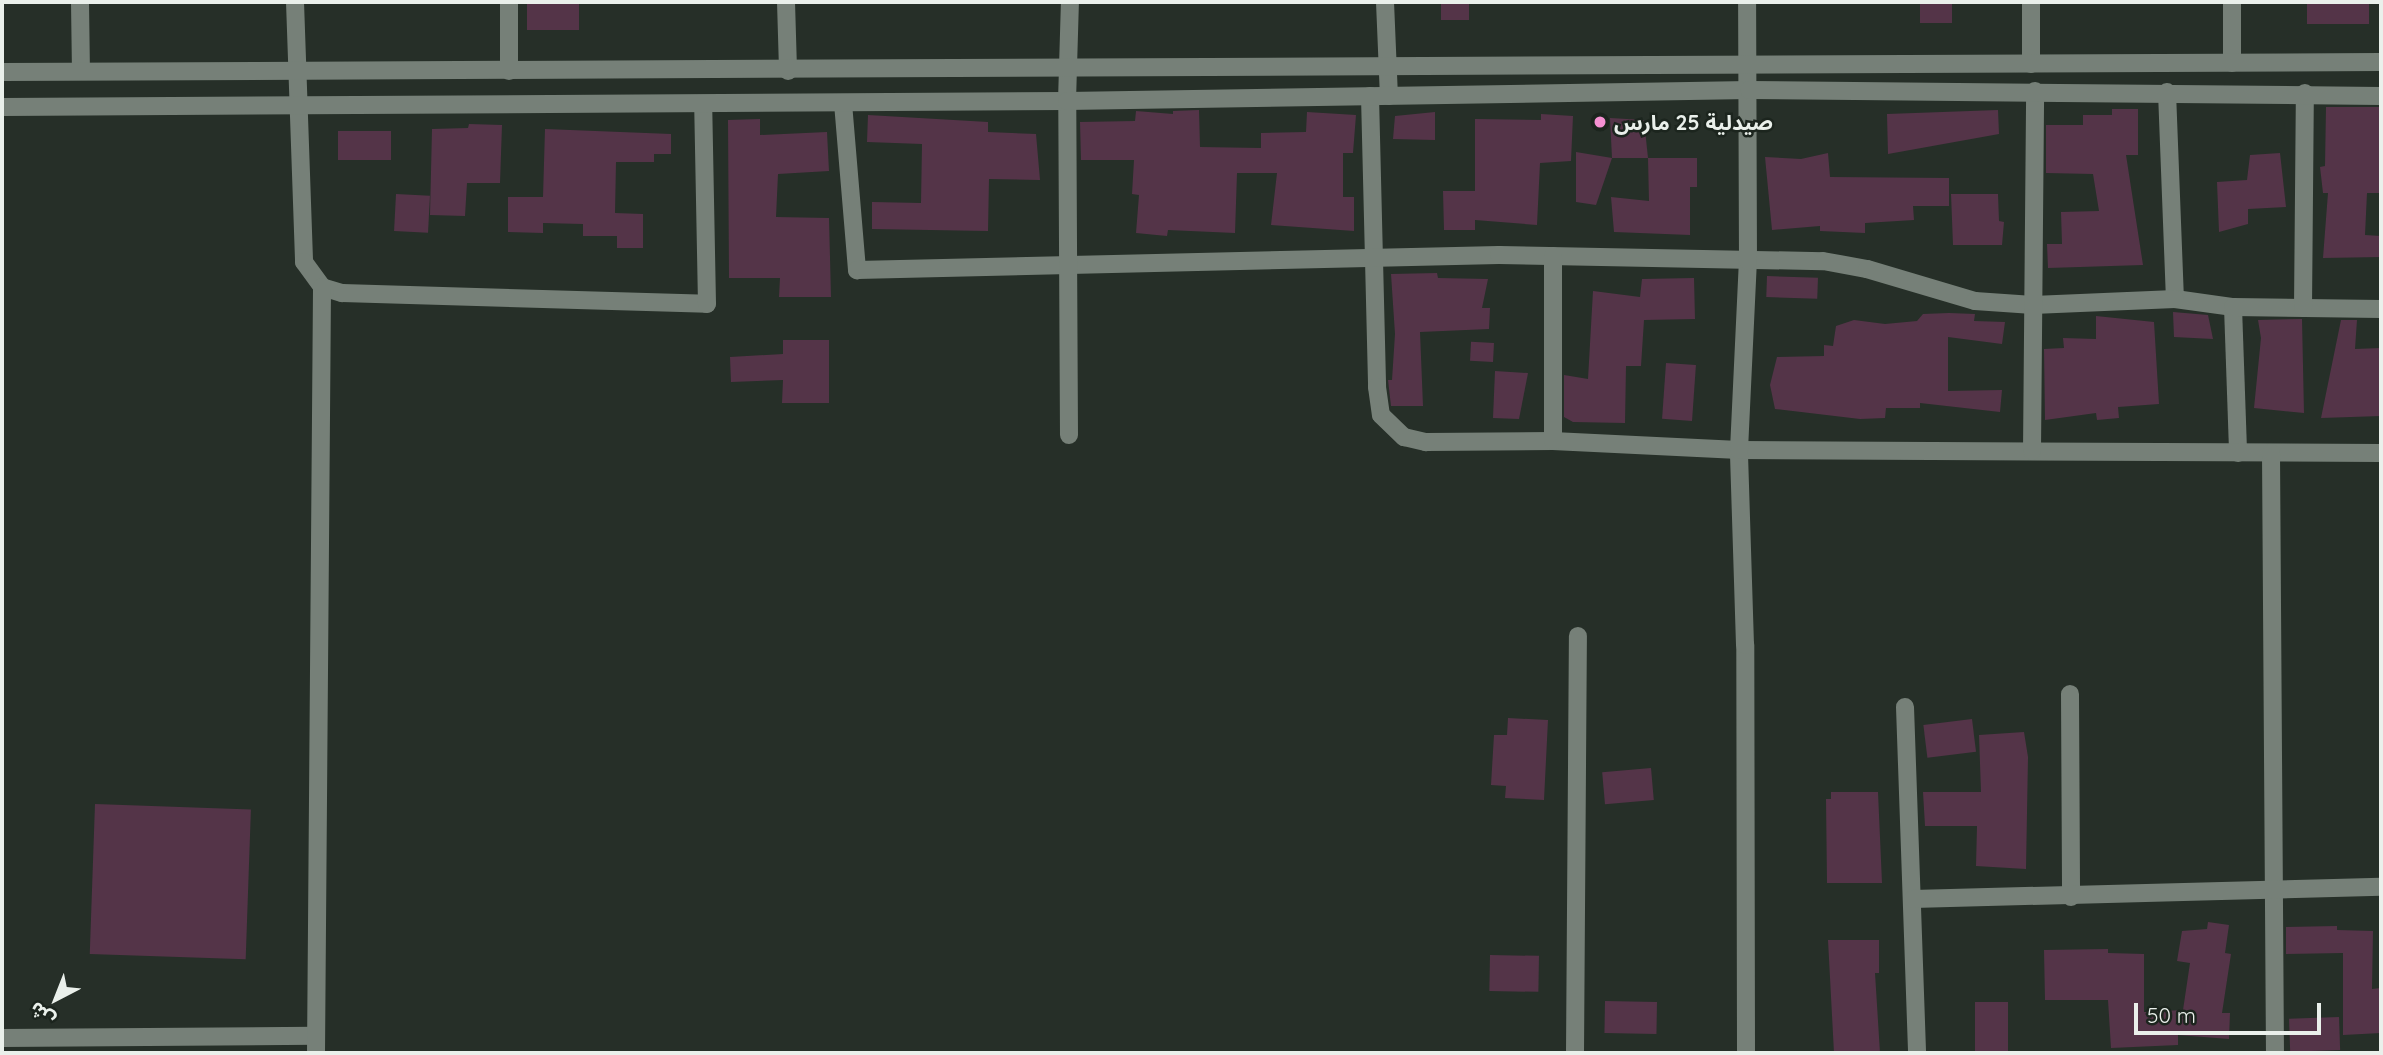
<!DOCTYPE html>
<html>
<head>
<meta charset="utf-8">
<style>
  body { margin:0 }
  #map { position:relative; width:2383px; height:1055px; overflow:hidden; background:#262f28; font-family:Quicksand,"Noto Sans Arabic",sans-serif }
  div>[style] { position:absolute }
  .building>* { inset:0; background:#543448; transform-origin:0 0 }
  .minor>* { height:18px; margin:-9px; padding:0 9px; transform-origin:9px; border-radius:9px; background:#768078 }
  .secondary>* { height:18px; margin:-9px; padding:0 9px; transform-origin:9px; border-radius:9px; background:#768078 }
  .dots>* { width:19px; height:19px; translate:-50% -50%; box-sizing:border-box; border:4px solid #1c251e; border-radius:50% }
  span { translate:-50% -50%; white-space:nowrap; text-align:center; line-height:1.15; -webkit-text-stroke:5px #1c251e; paint-order:stroke }
  .poi-label { font-size:21px; color:#eaf0eb; font-weight:700 }
  .left { translate:0 -50%; text-align:left }
  .frame { position:absolute; inset:0; border:4px solid #eaf0eb; pointer-events:none }
  .north { position:absolute; left:21px; top:964px; width:70px; height:70px; -webkit-text-stroke:5px #1c251e; paint-order:stroke; rotate:222deg; font-size:19px; font-weight:700; line-height:28px; text-align:center; color:#eaf0eb }
  .north::after { content:''; display:block; margin:auto; width:24px; height:32px; background:#eaf0eb; clip-path:polygon(50% 0,100% 100%,50% 72%,0 100%) }
  .scale { position:absolute; left:2134px; top:1003px; width:187px; height:32px; box-sizing:border-box; border:4px solid #eaf0eb; border-top:0; padding-left:9px; font-size:21px; line-height:24px; white-space:nowrap; color:#eaf0eb; -webkit-text-stroke:5px #1c251e; paint-order:stroke }
</style>
</head>
<body>
<div id="map">
  <div class="building">
    <div style="left:527px;top:2px;width:52px;height:28px"></div>
    <div style="left:1441px;top:2px;width:28px;height:18px"></div>
    <div style="left:1920px;top:2px;width:32px;height:21px"></div>
    <div style="left:2307px;top:2px;width:62px;height:22px"></div>
    <div style="clip-path:polygon(2326px 107px,2381px 107px,2381px 193px,2367px 193px,2365px 235px,2381px 236px,2381px 257px,2323px 258px,2328px 193px,2323px 193px,2320px 167px,2325px 166px)"></div>
    <div style="clip-path:polygon(2112px 109px,2138px 109px,2138px 155px,2126px 155px,2143px 265px,2048px 268px,2047px 244px,2062px 244px,2061px 212px,2099px 211px,2093px 174px,2046px 173px,2046px 125px,2083px 125px,2083px 115px,2112px 115px)"></div>
    <div style="clip-path:polygon(1199px 110px,1200px 147px,1261px 148px,1261px 133px,1306px 132px,1307px 112px,1356px 115px,1353px 153px,1343px 153px,1343px 197px,1354px 197px,1354px 231px,1271px 225px,1277px 173px,1237px 173px,1235px 233px,1168px 230px,1167px 236px,1136px 233px,1139px 195px,1132px 194px,1134px 160px,1081px 160px,1080px 122px,1135px 121px,1136px 111px,1173px 114px,1173px 111px)"></div>
    <div style="clip-path:polygon(1998px 110px,1999px 134px,1888px 154px,1887px 114px)"></div>
    <div style="clip-path:polygon(1435px 112px,1435px 140px,1393px 139px,1395px 116px)"></div>
    <div style="clip-path:polygon(1541px 114px,1573px 116px,1571px 161px,1540px 163px,1537px 225px,1475px 220px,1475px 230px,1444px 230px,1443px 191px,1475px 191px,1475px 119px,1541px 120px)"></div>
    <div style="clip-path:polygon(868px 115px,988px 122px,988px 132px,1036px 134px,1040px 180px,989px 179px,988px 231px,872px 229px,872px 202px,921px 203px,922px 144px,867px 142px)"></div>
    <div style="clip-path:polygon(1610px 118px,1644px 120px,1648px 158px,1612px 158px)"></div>
    <div style="clip-path:polygon(760px 119px,760px 135px,827px 132px,829px 171px,778px 174px,776px 217px,829px 218px,831px 297px,779px 297px,780px 278px,729px 278px,728px 120px)"></div>
    <div style="clip-path:polygon(469px 124px,502px 125px,500px 183px,467px 183px,465px 216px,430px 215px,432px 129px,468px 128px)"></div>
    <div style="clip-path:polygon(545px 129px,671px 134px,671px 154px,654px 154px,654px 162px,616px 162px,615px 213px,643px 214px,643px 248px,617px 248px,617px 236px,583px 236px,583px 224px,543px 223px,543px 233px,508px 232px,508px 197px,543px 197px)"></div>
    <div style="left:338px;top:131px;width:53px;height:29px"></div>
    <div style="clip-path:polygon(1576px 152px,1612px 158px,1596px 205px,1576px 202px)"></div>
    <div style="clip-path:polygon(1828px 153px,1830px 177px,1949px 178px,1949px 206px,1913px 206px,1914px 220px,1865px 223px,1865px 233px,1820px 231px,1820px 226px,1772px 230px,1765px 157px,1801px 159px)"></div>
    <div style="clip-path:polygon(2280px 153px,2286px 207px,2248px 209px,2248px 224px,2219px 232px,2217px 182px,2247px 180px,2250px 155px)"></div>
    <div style="clip-path:polygon(1648px 158px,1697px 158px,1697px 187px,1690px 187px,1690px 235px,1614px 232px,1611px 197px,1649px 201px)"></div>
    <div style="left:396px;top:194px;width:34px;height:37px;rotate:3deg"></div>
    <div style="clip-path:polygon(1951px 194px,1998px 194px,1999px 221px,2004px 222px,2002px 245px,1953px 245px)"></div>
    <div style="clip-path:polygon(1437px 273px,1438px 278px,1488px 279px,1482px 308px,1490px 308px,1489px 329px,1420px 332px,1423px 406px,1391px 406px,1388px 380px,1392px 380px,1395px 334px,1391px 274px)"></div>
    <div style="left:1767px;top:276px;width:51px;height:21px;rotate:2deg"></div>
    <div style="clip-path:polygon(1694px 278px,1695px 319px,1644px 320px,1641px 366px,1626px 366px,1625px 423px,1573px 422px,1564px 417px,1564px 375px,1588px 379px,1593px 291px,1640px 297px,1642px 279px)"></div>
    <div style="clip-path:polygon(2173px 312px,2208px 315px,2213px 339px,2174px 337px)"></div>
    <div style="clip-path:polygon(1949px 313px,1975px 314px,1974px 321px,2005px 322px,2002px 344px,1948px 337px,1948px 391px,2002px 390px,2000px 412px,1920px 403px,1920px 408px,1886px 408px,1885px 418px,1860px 419px,1775px 409px,1770px 385px,1777px 357px,1824px 356px,1824px 345px,1833px 346px,1836px 326px,1854px 320px,1885px 324px,1917px 321px,1923px 314px)"></div>
    <div style="clip-path:polygon(2096px 316px,2154px 322px,2159px 404px,2118px 407px,2119px 418px,2097px 420px,2096px 413px,2045px 420px,2044px 349px,2064px 348px,2063px 338px,2096px 339px)"></div>
    <div style="clip-path:polygon(2302px 319px,2304px 413px,2254px 408px,2261px 338px,2258px 320px)"></div>
    <div style="clip-path:polygon(2341px 320px,2357px 320px,2355px 349px,2381px 348px,2381px 416px,2321px 418px)"></div>
    <div style="clip-path:polygon(783px 340px,829px 340px,829px 403px,782px 403px,783px 380px,731px 382px,730px 357px,783px 354px)"></div>
    <div style="left:1494px;top:343px;width:19px;height:23px;rotate:93deg"></div>
    <div style="left:1666px;top:363px;width:30px;height:56px;rotate:4deg"></div>
    <div style="clip-path:polygon(1495px 371px,1528px 373px,1519px 419px,1493px 418px)"></div>
    <div style="clip-path:polygon(1508px 718px,1548px 720px,1544px 800px,1505px 798px,1506px 786px,1491px 785px,1494px 735px,1507px 735px)"></div>
    <div style="left:1972px;top:719px;width:33px;height:49px;rotate:83deg"></div>
    <div style="clip-path:polygon(2024px 732px,2028px 757px,2026px 869px,1976px 866px,1977px 826px,1925px 826px,1923px 792px,1981px 792px,1979px 735px)"></div>
    <div style="left:1651px;top:768px;width:32px;height:49px;rotate:85deg"></div>
    <div style="clip-path:polygon(1831px 792px,1878px 792px,1882px 883px,1827px 883px,1826px 799px,1831px 799px)"></div>
    <div style="left:95px;top:804px;width:156px;height:150px;rotate:2deg"></div>
    <div style="clip-path:polygon(2208px 922px,2229px 925px,2225px 953px,2231px 954px,2222px 1013px,2230px 1013px,2229px 1039px,2178px 1035px,2178px 1045px,2111px 1048px,2108px 1000px,2045px 1000px,2044px 950px,2108px 949px,2108px 953px,2144px 954px,2144px 1012px,2183px 1010px,2190px 963px,2177px 961px,2182px 931px,2207px 929px)"></div>
    <div style="clip-path:polygon(2337px 926px,2337px 930px,2373px 931px,2372px 989px,2381px 988px,2381px 1033px,2343px 1035px,2343px 953px,2286px 954px,2286px 927px)"></div>
    <div style="clip-path:polygon(1828px 940px,1879px 940px,1879px 973px,1875px 973px,1880px 1053px,1834px 1053px)"></div>
    <div style="left:1490px;top:955px;width:49px;height:36px;rotate:1deg"></div>
    <div style="left:1605px;top:1001px;width:52px;height:32px;rotate:1deg"></div>
    <div style="left:1975px;top:1002px;width:33px;height:51px"></div>
    <div style="left:2339px;top:1017px;width:33px;height:50px;rotate:88deg"></div>
  </div>
  <div class="minor">
    <div style="left:80px;top:2px;width:69px;rotate:89.2deg"></div>
    <div style="left:295px;top:2px;width:260px;rotate:88deg"></div>
    <div style="left:304px;top:262px;width:31px;rotate:54deg"></div>
    <div style="left:322px;top:287px;width:21px;rotate:17deg"></div>
    <div style="left:342px;top:293px;width:365px;rotate:1.7deg"></div>
    <div style="left:707px;top:304px;width:200px;rotate:-91.1deg"></div>
    <div style="left:509px;top:2px;width:69px;rotate:90deg"></div>
    <div style="left:786px;top:2px;width:69px;rotate:88.3deg"></div>
    <div style="left:1385px;top:2px;width:94px;rotate:87.6deg"></div>
    <div style="left:2031px;top:2px;width:62px;rotate:90deg"></div>
    <div style="left:2232px;top:2px;width:61px;rotate:90deg"></div>
    <div style="left:2167px;top:92px;width:207px;rotate:87.8deg"></div>
    <div style="left:2175px;top:299px;width:59px;rotate:7.9deg"></div>
    <div style="left:2233px;top:307px;width:146px;rotate:88deg"></div>
    <div style="left:1370px;top:96px;width:291px;rotate:88.6deg"></div>
    <div style="left:1377px;top:387px;width:28px;rotate:82deg"></div>
    <div style="left:1381px;top:415px;width:32px;rotate:44deg"></div>
    <div style="left:1404px;top:437px;width:23px;rotate:13deg"></div>
    <div style="left:1426px;top:442px;width:127px;rotate:-0.5deg"></div>
    <div style="left:1553px;top:441px;width:186px;rotate:2.8deg"></div>
    <div style="left:1739px;top:450px;width:642px;rotate:0.27deg"></div>
    <div style="left:843px;top:103px;width:168px;rotate:85.2deg"></div>
    <div style="left:857px;top:270px;width:642px;rotate:-1.34deg"></div>
    <div style="left:1499px;top:255px;width:324px;rotate:1.1deg"></div>
    <div style="left:1823px;top:261px;width:45px;rotate:10.3deg"></div>
    <div style="left:1867px;top:269px;width:113px;rotate:16.5deg"></div>
    <div style="left:1975px;top:301px;width:58px;rotate:3.9deg"></div>
    <div style="left:2033px;top:305px;width:142px;rotate:-2.4deg"></div>
    <div style="left:1553px;top:256px;width:185px;rotate:90deg"></div>
    <div style="left:2233px;top:307px;width:148px;rotate:0.8deg"></div>
    <div style="left:2303px;top:308px;width:215px;rotate:-89.5deg"></div>
    <div style="left:1069px;top:435px;width:334px;rotate:-90.3deg"></div>
    <div style="left:1067px;top:101px;width:99px;rotate:-88.3deg"></div>
    <div style="left:2032px;top:451px;width:360px;rotate:-89.5deg"></div>
    <div style="left:2271px;top:453px;width:600px;rotate:89.62deg"></div>
    <div style="left:2070px;top:694px;width:203px;rotate:89.7deg"></div>
    <div style="left:1905px;top:707px;width:346px;rotate:88deg"></div>
    <div style="left:1913px;top:899px;width:468px;rotate:-1.5deg"></div>
    <div style="left:2px;top:1038px;width:314px;rotate:-0.4deg"></div>
    <div style="left:316px;top:1053px;width:766px;rotate:-89.55deg"></div>
    <div style="left:1575px;top:1053px;width:417px;rotate:-89.6deg"></div>
    <div style="left:1746px;top:1053px;width:408px;rotate:-90.1deg"></div>
    <div style="left:1745px;top:645px;width:195px;rotate:-91.8deg"></div>
    <div style="left:1739px;top:450px;width:189px;rotate:-87.3deg"></div>
    <div style="left:1748px;top:261px;width:259px;rotate:-90.2deg"></div>
  </div>
  <div class="secondary">
    <div style="left:2px;top:72px;width:2379px;rotate:-0.24deg"></div>
    <div style="left:2px;top:107px;width:1065px;rotate:-0.32deg"></div>
    <div style="left:1067px;top:101px;width:682px;rotate:-0.92deg"></div>
    <div style="left:1749px;top:90px;width:632px;rotate:0.54deg"></div>
  </div>
  <div class="dots">
    <div style="left:1600px;top:122px;background:#f591d2"></div>
  </div>
  <div class="poi-label">
    <span class="left" style="left:1614px;top:122px">صيدلية 25 مارس</span>
  </div>
  <div class="frame"></div>
  <div class="north">ش</div>
  <div class="scale">50 m</div>
</div>
</body>
</html>
